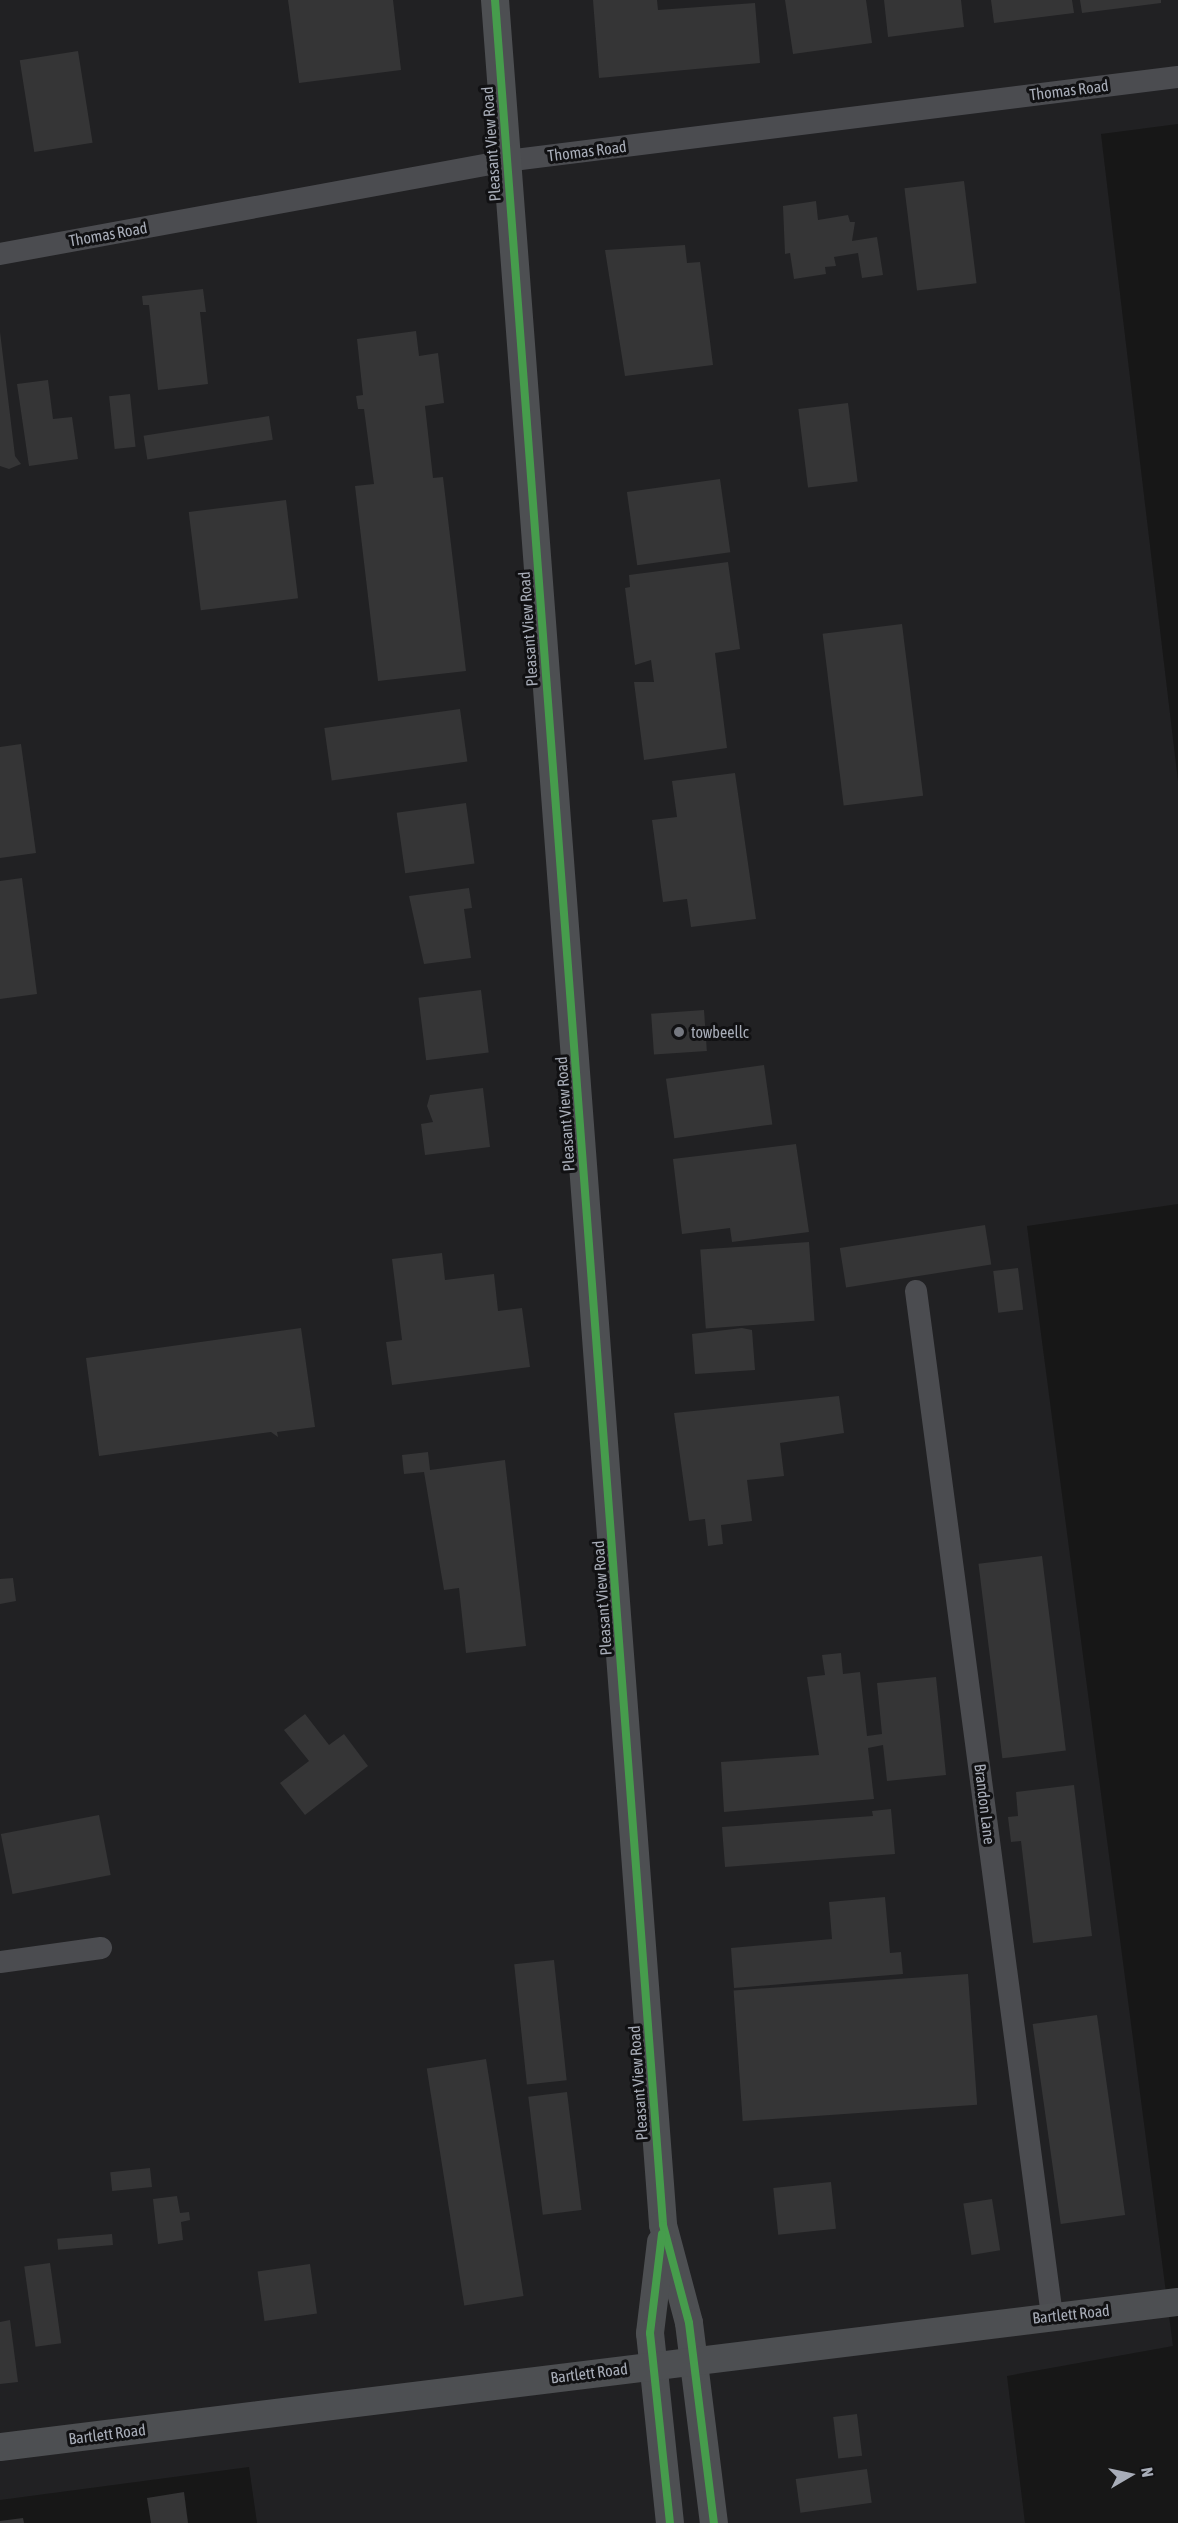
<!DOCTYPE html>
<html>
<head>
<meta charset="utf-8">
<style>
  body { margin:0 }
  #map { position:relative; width:1178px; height:2523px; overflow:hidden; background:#171717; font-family:"Asap Condensed",sans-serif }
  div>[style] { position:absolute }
  .built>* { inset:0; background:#212123 }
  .building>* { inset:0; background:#353536; transform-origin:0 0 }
  .minor>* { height:22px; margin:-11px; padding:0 11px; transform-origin:11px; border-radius:11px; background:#4b4c50 }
  .major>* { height:28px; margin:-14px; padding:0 14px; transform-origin:14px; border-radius:14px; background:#4d4f52 }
  .cycleway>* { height:8px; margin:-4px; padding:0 4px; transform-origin:4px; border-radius:4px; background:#469c4c }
  .dots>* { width:16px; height:16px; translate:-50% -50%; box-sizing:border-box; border:3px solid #111113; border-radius:50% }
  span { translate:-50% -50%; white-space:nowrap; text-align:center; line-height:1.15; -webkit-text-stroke:6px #111113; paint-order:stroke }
  .street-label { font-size:16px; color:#a8adb8 }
  .poi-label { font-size:16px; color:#a8adb8 }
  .left { translate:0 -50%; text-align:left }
  .north { position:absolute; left:1100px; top:2445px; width:60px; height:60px; -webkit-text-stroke:4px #111113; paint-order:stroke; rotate:81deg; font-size:16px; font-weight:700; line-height:24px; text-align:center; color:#a8adb8 }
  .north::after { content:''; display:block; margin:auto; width:21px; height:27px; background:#a8adb8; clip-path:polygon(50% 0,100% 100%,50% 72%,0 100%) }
</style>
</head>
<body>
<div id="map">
  <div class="built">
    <div style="clip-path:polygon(0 0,1178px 0,1178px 124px,1101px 134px,1178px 781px,1178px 1204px,1027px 1226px,1173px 2346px,1007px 2376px,1025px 2523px,257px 2523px,249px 2467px,0 2500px)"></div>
  </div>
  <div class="building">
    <div style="clip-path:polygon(288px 0,393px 0,401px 70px,299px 83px)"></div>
    <div style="clip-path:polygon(593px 0,657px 0,658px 10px,755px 3px,760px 63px,599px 78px)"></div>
    <div style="clip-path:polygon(785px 0,866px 0,872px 43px,793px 54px)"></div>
    <div style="clip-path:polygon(884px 0,961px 0,964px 27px,888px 37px)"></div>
    <div style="clip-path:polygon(991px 0,1072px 0,1074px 13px,994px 23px)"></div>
    <div style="clip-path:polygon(1080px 0,1161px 0,1161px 3px,1082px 13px)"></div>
    <div style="left:78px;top:51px;width:93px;height:59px;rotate:81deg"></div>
    <div style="left:964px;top:181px;width:103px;height:60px;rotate:83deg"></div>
    <div style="clip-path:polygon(816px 201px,818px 220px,848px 215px,850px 222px,855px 222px,852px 241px,877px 237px,883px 275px,862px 278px,858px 253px,834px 257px,836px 266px,825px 267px,826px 274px,794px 279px,790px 253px,785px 254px,783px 206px)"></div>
    <div style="clip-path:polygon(685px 245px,687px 263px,700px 262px,713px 365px,625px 376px,605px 250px)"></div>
    <div style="clip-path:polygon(203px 289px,206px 312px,200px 312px,208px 384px,158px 390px,149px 305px,143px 305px,142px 296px)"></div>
    <div style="clip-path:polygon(416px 331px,419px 356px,438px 353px,444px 403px,425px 406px,433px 478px,443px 477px,466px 671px,378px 681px,355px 486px,374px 484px,364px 409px,358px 409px,356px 396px,363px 395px,357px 339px)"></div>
    <div style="clip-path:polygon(0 332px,15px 456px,21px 464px,9px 469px,0 466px)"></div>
    <div style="clip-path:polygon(48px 380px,53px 419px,72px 417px,78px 459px,29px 466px,17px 384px)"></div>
    <div style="left:130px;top:394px;width:53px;height:21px;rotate:84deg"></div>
    <div style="left:848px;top:403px;width:79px;height:50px;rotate:83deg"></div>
    <div style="left:269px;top:416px;width:24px;height:127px;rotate:81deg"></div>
    <div style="left:720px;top:479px;width:74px;height:94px;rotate:82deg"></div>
    <div style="left:286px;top:500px;width:99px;height:98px;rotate:83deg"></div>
    <div style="clip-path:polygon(728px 562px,740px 649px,715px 653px,727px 748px,644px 760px,634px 682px,654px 682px,651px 660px,635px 665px,625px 588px,630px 587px,629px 575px)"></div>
    <div style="left:902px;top:624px;width:173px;height:80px;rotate:83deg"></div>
    <div style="left:460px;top:709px;width:53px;height:137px;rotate:82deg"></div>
    <div style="clip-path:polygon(21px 744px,36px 853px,0 858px,0 747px)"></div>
    <div style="clip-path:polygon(735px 773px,756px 919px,691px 927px,687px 899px,663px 902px,652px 820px,677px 817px,672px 781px)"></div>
    <div style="left:466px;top:803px;width:61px;height:70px;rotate:82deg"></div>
    <div style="clip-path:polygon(22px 878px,37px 994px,0 999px,0 881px)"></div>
    <div style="clip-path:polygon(469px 888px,472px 908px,464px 909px,471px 958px,424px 964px,409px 896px)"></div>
    <div style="left:481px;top:990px;width:63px;height:63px;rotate:83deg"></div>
    <div style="left:704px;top:1010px;width:41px;height:53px;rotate:86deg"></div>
    <div style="left:764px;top:1065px;width:60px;height:99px;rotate:82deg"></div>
    <div style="clip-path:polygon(483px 1088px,490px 1147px,425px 1155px,421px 1124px,433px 1122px,427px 1106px,430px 1095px)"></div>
    <div style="clip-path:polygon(796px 1144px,809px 1232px,732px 1242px,730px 1228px,682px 1234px,673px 1159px)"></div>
    <div style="left:985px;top:1225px;width:40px;height:147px;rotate:81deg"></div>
    <div style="left:809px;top:1242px;width:79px;height:109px;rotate:86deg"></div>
    <div style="clip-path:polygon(442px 1253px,445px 1280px,494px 1274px,498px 1311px,522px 1308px,530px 1367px,392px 1385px,386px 1342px,402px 1340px,392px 1259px)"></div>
    <div style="left:1018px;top:1268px;width:42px;height:25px;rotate:83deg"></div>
    <div style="clip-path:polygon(301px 1328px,315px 1427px,277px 1432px,278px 1437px,271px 1432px,99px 1456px,86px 1358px)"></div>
    <div style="clip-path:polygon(742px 1328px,752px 1330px,755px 1370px,695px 1374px,692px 1334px)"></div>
    <div style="clip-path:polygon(839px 1396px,844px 1433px,780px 1443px,784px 1476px,747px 1480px,752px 1521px,721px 1525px,723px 1544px,708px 1546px,705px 1519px,689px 1521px,674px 1413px)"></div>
    <div style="clip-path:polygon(428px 1452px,430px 1470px,505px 1460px,526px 1646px,466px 1653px,459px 1588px,444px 1590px,424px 1472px,404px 1474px,402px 1455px)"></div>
    <div style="left:1042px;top:1556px;width:196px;height:64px;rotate:83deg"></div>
    <div style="clip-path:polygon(13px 1578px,16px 1601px,0 1604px,0 1579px)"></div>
    <div style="clip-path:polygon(841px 1653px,843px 1674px,860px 1672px,867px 1736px,882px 1734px,877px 1683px,936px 1677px,946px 1775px,887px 1781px,883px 1745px,868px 1748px,874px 1799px,724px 1812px,721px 1762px,819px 1755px,807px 1677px,825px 1675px,822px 1655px)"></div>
    <div style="clip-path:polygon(305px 1714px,329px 1745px,344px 1734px,368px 1766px,305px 1815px,280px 1783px,309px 1761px,284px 1730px)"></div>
    <div style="clip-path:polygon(1074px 1785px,1092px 1936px,1033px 1943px,1021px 1841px,1011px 1842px,1008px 1817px,1018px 1816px,1016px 1792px)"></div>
    <div style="clip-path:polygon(891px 1809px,895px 1854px,725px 1867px,722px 1827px,873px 1816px,872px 1811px)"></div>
    <div style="left:99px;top:1815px;width:61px;height:100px;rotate:79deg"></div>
    <div style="clip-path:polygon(885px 1897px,890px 1953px,901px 1952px,903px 1974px,734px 1988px,731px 1948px,832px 1939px,829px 1902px)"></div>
    <div style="left:554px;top:1960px;width:121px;height:40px;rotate:84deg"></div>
    <div style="left:968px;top:1974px;width:131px;height:235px;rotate:86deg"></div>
    <div style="left:1097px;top:2015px;width:202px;height:65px;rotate:82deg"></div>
    <div style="left:486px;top:2059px;width:240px;height:60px;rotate:81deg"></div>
    <div style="left:567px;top:2092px;width:119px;height:39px;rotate:83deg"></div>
    <div style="left:150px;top:2168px;width:19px;height:40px;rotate:84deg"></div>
    <div style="left:831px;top:2182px;width:47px;height:58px;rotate:84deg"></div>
    <div style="clip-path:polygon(177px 2196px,180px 2213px,189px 2212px,190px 2220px,181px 2222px,183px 2240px,158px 2244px,153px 2199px)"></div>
    <div style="left:992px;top:2199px;width:52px;height:29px;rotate:81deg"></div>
    <div style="left:112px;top:2234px;width:11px;height:55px;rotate:85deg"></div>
    <div style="left:50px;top:2263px;width:81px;height:26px;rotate:82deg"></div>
    <div style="left:310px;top:2264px;width:50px;height:53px;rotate:82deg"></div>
    <div style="clip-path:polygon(10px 2320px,18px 2382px,0 2384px,0 2322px)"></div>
    <div style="left:857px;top:2414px;width:42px;height:24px;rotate:83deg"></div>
    <div style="left:867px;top:2469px;width:34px;height:72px;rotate:82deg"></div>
    <div style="clip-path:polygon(184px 2492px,188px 2523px,151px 2523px,147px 2498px)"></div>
    <div style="clip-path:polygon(23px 2518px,24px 2523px,0 2523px,0 2521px)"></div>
  </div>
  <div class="minor">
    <div style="left:0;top:254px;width:514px;rotate:-10.41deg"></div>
    <div style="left:506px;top:161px;width:677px;rotate:-7.13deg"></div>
    <div style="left:916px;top:1291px;width:1034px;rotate:82.44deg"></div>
    <div style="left:0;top:1962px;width:102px;rotate:-7.9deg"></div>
  </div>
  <div class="major">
    <div style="left:495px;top:0;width:2231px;rotate:85.68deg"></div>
    <div style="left:663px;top:2225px;width:101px;rotate:75.1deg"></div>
    <div style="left:689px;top:2323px;width:202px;rotate:82.9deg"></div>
    <div style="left:661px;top:2242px;width:92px;rotate:96.9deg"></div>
    <div style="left:650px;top:2333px;width:191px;rotate:84deg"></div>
    <div style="left:0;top:2447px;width:1187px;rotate:-7.02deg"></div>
  </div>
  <div class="cycleway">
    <div style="left:495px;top:0;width:2231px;rotate:85.68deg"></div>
    <div style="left:663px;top:2225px;width:101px;rotate:75.1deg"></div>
    <div style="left:689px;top:2323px;width:202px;rotate:82.9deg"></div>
    <div style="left:662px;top:2234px;width:100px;rotate:96.9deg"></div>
    <div style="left:650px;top:2333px;width:191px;rotate:84deg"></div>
  </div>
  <div class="dots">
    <div style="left:679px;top:1032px;background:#757880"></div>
  </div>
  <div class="street-label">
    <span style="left:1069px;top:90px;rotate:-7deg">Thomas Road</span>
    <span style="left:491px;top:144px;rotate:-94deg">Pleasant View Road</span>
    <span style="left:587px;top:151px;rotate:-7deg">Thomas Road</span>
    <span style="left:108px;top:234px;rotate:-10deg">Thomas Road</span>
    <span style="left:528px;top:629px;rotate:-94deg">Pleasant View Road</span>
    <span style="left:565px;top:1114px;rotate:-94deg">Pleasant View Road</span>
    <span style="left:602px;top:1598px;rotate:-94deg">Pleasant View Road</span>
    <span style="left:985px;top:1804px;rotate:83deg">Brandon Lane</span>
    <span style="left:638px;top:2083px;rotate:-94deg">Pleasant View Road</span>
    <span style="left:1071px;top:2314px;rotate:-6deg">Bartlett Road</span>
    <span style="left:589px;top:2373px;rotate:-7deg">Bartlett Road</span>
    <span style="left:107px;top:2434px;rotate:-7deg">Bartlett Road</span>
  </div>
  <div class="poi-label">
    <span class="left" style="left:691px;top:1032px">towbeellc</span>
  </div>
  <div class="north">N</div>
</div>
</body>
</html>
